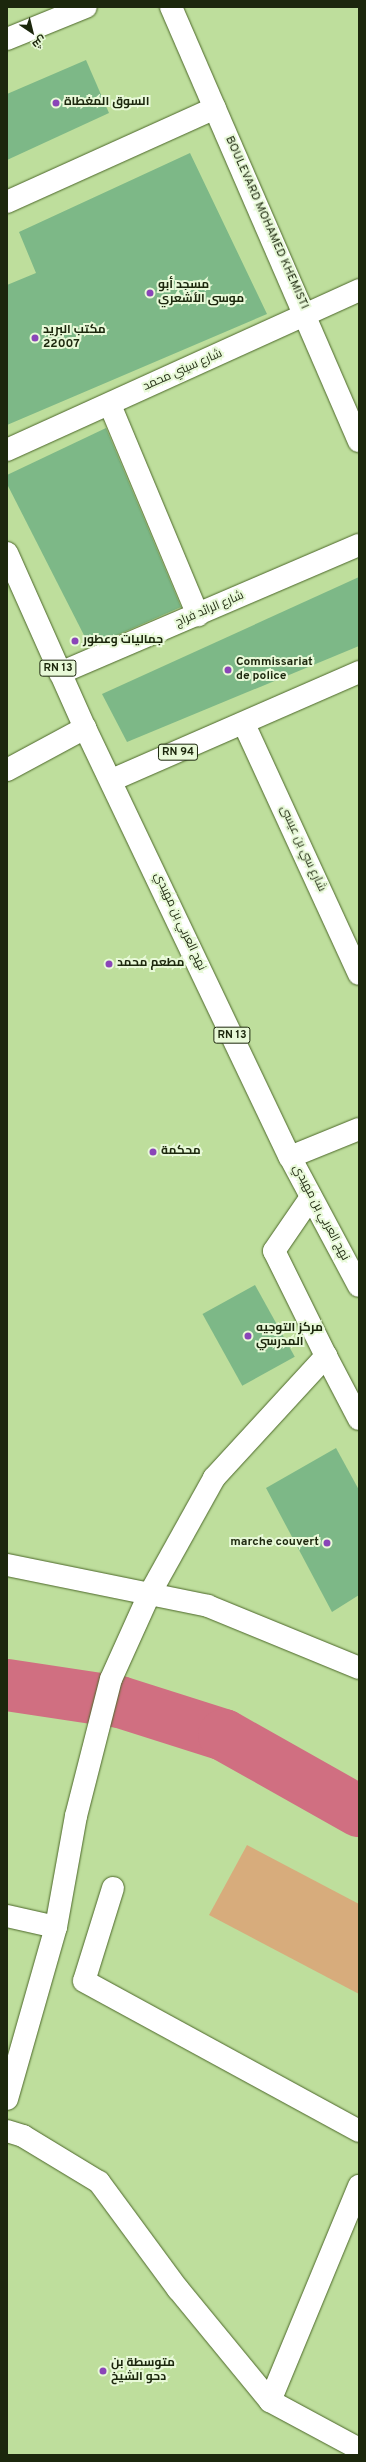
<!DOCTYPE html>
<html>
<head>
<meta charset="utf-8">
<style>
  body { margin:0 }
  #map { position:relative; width:366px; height:2462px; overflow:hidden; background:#bede9c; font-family:Overpass,Cairo,sans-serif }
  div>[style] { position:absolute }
  .green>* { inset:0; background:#d7ac7c }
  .river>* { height:52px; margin:-26px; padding:0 26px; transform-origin:26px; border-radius:26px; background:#d06f81 }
  .building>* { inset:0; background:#7db887; transform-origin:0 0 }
  .roads { filter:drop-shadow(0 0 1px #4c6729) drop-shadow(0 0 1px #4c6729) }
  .minor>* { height:22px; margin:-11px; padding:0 11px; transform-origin:11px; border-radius:11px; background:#fff }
  .primary>* { height:22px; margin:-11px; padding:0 11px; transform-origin:11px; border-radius:11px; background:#fff }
  .dots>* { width:11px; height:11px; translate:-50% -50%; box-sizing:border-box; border:2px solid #e8f9d8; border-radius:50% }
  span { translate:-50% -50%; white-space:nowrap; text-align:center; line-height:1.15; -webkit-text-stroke:4px #e8f9d8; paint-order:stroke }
  .shield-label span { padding:1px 3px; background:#e8f9d8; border:1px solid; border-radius:3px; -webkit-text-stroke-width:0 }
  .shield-label { font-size:11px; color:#1c270d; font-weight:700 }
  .poi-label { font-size:12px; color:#1c270d; font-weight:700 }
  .left { translate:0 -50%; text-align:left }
  .right { translate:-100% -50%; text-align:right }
  .street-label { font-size:12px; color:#1c270d }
  .frame { position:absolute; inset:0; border:8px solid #1c270d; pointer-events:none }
  .north { position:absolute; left:12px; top:12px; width:40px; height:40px; -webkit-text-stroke:3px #e8f9d8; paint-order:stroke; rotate:145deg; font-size:11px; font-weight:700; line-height:16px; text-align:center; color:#1c270d }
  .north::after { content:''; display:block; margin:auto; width:14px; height:18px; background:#1c270d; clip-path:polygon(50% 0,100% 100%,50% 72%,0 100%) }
</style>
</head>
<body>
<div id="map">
  <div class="green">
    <div style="clip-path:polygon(247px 1845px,359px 1904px,359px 1994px,209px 1915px)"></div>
  </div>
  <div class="river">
    <div style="left:7px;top:1685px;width:114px;rotate:8.6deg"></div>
    <div style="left:120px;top:1702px;width:109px;rotate:17.6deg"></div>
    <div style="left:224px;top:1735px;width:155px;rotate:29.4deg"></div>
  </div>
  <div class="building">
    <div style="clip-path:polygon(86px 60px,109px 113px,7px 160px,7px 94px)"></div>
    <div style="clip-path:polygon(190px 153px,267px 314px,7px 425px,7px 285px,36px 273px,19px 232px)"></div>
    <div style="clip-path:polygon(106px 428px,181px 607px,90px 647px,7px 484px,7px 475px)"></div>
    <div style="clip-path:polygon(359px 577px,359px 646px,127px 742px,102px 694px)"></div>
    <div style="left:255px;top:1285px;width:82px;height:60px;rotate:61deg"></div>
    <div style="clip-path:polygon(336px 1448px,359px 1490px,359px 1595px,332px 1612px,266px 1488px)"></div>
  </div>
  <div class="roads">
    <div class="minor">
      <div style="left:171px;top:7px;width:473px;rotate:66.6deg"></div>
      <div style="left:7px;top:39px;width:85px;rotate:-22.1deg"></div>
      <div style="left:7px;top:202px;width:228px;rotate:-24.3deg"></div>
      <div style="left:110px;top:405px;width:228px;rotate:67.3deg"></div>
      <div style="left:7px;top:450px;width:387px;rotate:-24.4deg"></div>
      <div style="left:60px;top:673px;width:325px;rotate:-23.2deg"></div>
      <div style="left:244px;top:724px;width:275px;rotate:65.3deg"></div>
      <div style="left:7px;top:770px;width:89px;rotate:-28.3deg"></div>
      <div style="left:290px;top:1157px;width:74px;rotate:-22.1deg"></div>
      <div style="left:326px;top:1356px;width:71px;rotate:62.4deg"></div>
      <div style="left:7px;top:1565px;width:205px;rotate:11.5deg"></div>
      <div style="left:208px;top:1606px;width:163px;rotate:22.3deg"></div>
      <div style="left:113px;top:1888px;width:97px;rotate:107.3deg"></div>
      <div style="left:84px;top:1981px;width:313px;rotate:28.6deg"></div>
      <div style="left:7px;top:1916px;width:50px;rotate:12.7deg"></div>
      <div style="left:7px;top:2099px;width:179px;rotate:-74.1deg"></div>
      <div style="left:56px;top:1927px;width:113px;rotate:-79.8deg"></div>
      <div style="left:76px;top:1816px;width:141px;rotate:-75.7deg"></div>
      <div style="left:111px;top:1679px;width:92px;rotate:-65.7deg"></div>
      <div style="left:149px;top:1595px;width:134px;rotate:-60.9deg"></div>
      <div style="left:214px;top:1478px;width:166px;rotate:-47.4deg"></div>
      <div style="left:326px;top:1356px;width:117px;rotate:-116.3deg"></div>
      <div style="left:274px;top:1251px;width:65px;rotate:-55.6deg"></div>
      <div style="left:7px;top:2131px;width:17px;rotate:17deg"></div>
      <div style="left:23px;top:2136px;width:89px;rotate:31.2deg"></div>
      <div style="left:99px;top:2182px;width:133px;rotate:53.6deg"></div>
      <div style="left:178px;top:2289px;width:145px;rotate:50.6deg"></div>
      <div style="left:270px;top:2401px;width:101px;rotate:28.3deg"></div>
      <div style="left:270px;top:2401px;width:233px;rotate:-67.5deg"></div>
    </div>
    <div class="primary">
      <div style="left:7px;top:553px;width:192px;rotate:66deg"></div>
      <div style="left:85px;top:728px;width:475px;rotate:64.5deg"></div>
      <div style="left:290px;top:1157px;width:146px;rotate:61.9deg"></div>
      <div style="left:112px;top:780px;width:270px;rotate:-23.6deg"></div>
    </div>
  </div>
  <div class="dots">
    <div style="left:56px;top:103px;background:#8a45b8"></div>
    <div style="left:150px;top:293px;background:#8a45b8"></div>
    <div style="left:35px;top:338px;background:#8a45b8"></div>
    <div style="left:75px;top:641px;background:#8a45b8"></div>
    <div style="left:228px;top:670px;background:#8a45b8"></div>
    <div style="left:109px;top:964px;background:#8a45b8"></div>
    <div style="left:153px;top:1152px;background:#8a45b8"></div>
    <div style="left:248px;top:1336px;background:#8a45b8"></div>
    <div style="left:327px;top:1543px;background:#8a45b8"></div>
    <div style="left:103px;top:2371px;background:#8a45b8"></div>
  </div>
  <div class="shield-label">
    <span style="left:58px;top:668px">RN 13</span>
    <span style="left:178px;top:752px">RN 94</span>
    <span style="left:232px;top:1035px">RN 13</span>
  </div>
  <div class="poi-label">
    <span class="left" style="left:64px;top:103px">السوق المغطاة</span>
    <span class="left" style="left:158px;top:293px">مسجد أبو<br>موسى الأشعري</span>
    <span class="left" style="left:43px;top:338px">مكتب البريد<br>22007</span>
    <span class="left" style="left:83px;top:641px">جماليات وعطور</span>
    <span class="left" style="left:236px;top:670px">Commissariat<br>de police</span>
    <span class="left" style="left:117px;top:964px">مطعم محمد</span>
    <span class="left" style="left:161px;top:1152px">محكمة</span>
    <span class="left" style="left:256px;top:1336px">مركز التوجيه<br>المدرسي</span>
    <span class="right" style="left:319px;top:1543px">marche couvert</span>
    <span class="left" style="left:111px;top:2371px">متوسطة بن<br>دحو الشيخ</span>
  </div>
  <div class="street-label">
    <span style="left:266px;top:223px;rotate:66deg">BOULEVARD MOHAMED KHEMISTI</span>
    <span style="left:183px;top:371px;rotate:-24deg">شارع سيني محمد</span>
    <span style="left:210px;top:610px;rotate:-23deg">شارع الرائد فراج</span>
    <span style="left:302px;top:849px;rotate:65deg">شارع سي بن عيسى</span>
    <span style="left:179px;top:922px;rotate:65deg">نهج العربي بن مهيدي</span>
    <span style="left:320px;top:1213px;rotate:62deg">نهج العربي بن مهيدي</span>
  </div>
  <div class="frame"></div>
  <div class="north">ش</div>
</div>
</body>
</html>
